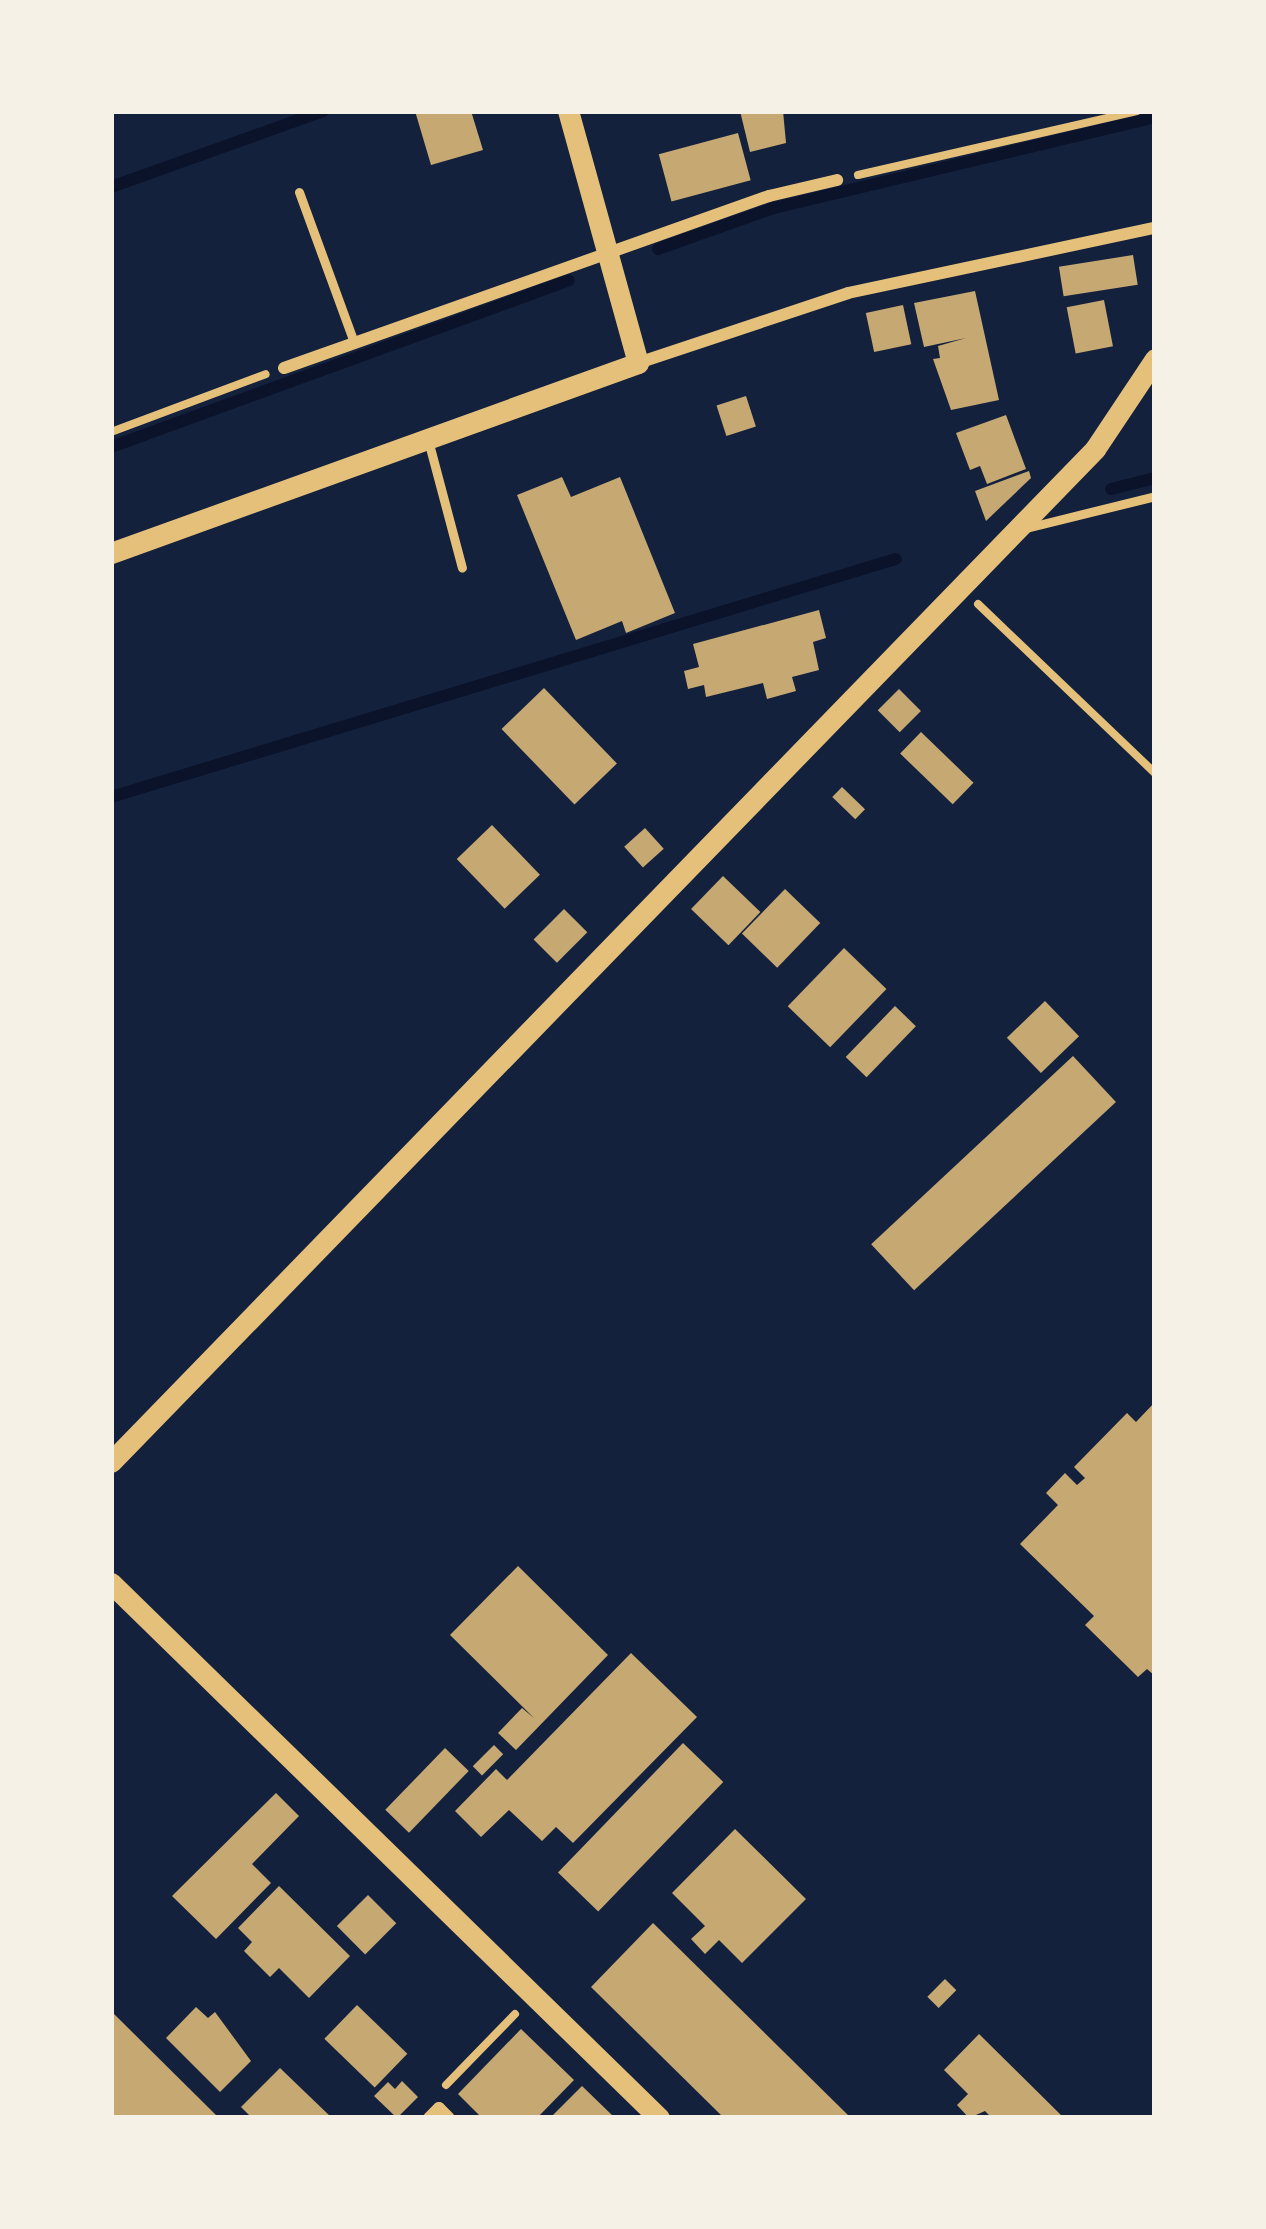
<!DOCTYPE html>
<html>
<head>
<meta charset="utf-8">
<style>
  body { margin:0 }
  #map { position:relative; width:1266px; height:2229px; overflow:hidden; background:#14213d; font-family:"Noto Serif",serif }
  div>[style] { position:absolute }
  .stream>* { height:12px; margin:-6px; padding:0 6px; transform-origin:6px; border-radius:6px; background:#0b132b }
  .building>* { inset:0; background:#c6a872; transform-origin:0 0 }
  .path>* { height:8px; margin:-4px; padding:0 4px; transform-origin:4px; border-radius:4px; background:#e5c07b }
  .service>* { height:9px; margin:-4.5px; padding:0 4.5px; transform-origin:4.5px; border-radius:4.5px; background:#e5c07b }
  .minor>* { height:12px; margin:-6px; padding:0 6px; transform-origin:6px; border-radius:6px; background:#e5c07b }
  .tertiary>* { height:21px; margin:-10.5px; padding:0 10.5px; transform-origin:10.5px; border-radius:10.5px; background:#e5c07b }
  span { translate:-50% -50%; white-space:nowrap; text-align:center; line-height:1.15; -webkit-text-stroke:9px #f6f1e7; paint-order:stroke }
  .frame { position:absolute; inset:0; border:114px solid #f6f1e7; pointer-events:none }
</style>
</head>
<body>
<div id="map">
  <div class="stream">
    <div style="left:111px;top:187px;width:225px;rotate:-19.7deg"></div>
    <div style="left:658px;top:249px;width:123px;rotate:-19.5deg"></div>
    <div style="left:774px;top:208px;width:392px;rotate:-13.4deg"></div>
    <div style="left:111px;top:447px;width:487px;rotate:-20deg"></div>
    <div style="left:1111px;top:489px;width:45px;rotate:-14deg"></div>
    <div style="left:111px;top:797px;width:820px;rotate:-16.87deg"></div>
  </div>
  <div class="building">
    <div style="clip-path:polygon(415px 111px,471px 111px,483px 150px,431px 165px)"></div>
    <div style="clip-path:polygon(740px 111px,783px 111px,786px 143px,750px 152px)"></div>
    <div style="left:738px;top:133px;width:49px;height:82px;rotate:75deg"></div>
    <div style="left:1133px;top:255px;width:30px;height:75px;rotate:81deg"></div>
    <div style="clip-path:polygon(975px 291px,999px 400px,951px 410px,933px 359px,940px 358px,938px 346px,966px 338px,924px 347px,914px 303px)"></div>
    <div style="left:1104px;top:300px;width:47px;height:38px;rotate:79deg"></div>
    <div style="left:903px;top:305px;width:40px;height:38px;rotate:78deg"></div>
    <div style="left:746px;top:396px;width:32px;height:31px;rotate:72deg"></div>
    <div style="clip-path:polygon(1006px 415px,1026px 469px,987px 484px,980px 466px,970px 470px,956px 433px)"></div>
    <div style="clip-path:polygon(1029px 471px,1031px 478px,986px 521px,975px 491px)"></div>
    <div style="clip-path:polygon(562px 477px,571px 497px,620px 477px,675px 613px,626px 633px,622px 621px,576px 640px,517px 495px)"></div>
    <div style="clip-path:polygon(819px 610px,826px 638px,813px 642px,819px 670px,792px 677px,796px 691px,767px 699px,763px 683px,706px 697px,704px 685px,688px 689px,684px 671px,699px 667px,693px 644px)"></div>
    <div style="left:544px;top:688px;width:105px;height:59px;rotate:46deg"></div>
    <div style="left:899px;top:689px;width:31px;height:30px;rotate:45deg"></div>
    <div style="left:921px;top:732px;width:73px;height:30px;rotate:44deg"></div>
    <div style="left:842px;top:787px;width:32px;height:14px;rotate:44deg"></div>
    <div style="left:492px;top:825px;width:69px;height:49px;rotate:46deg"></div>
    <div style="left:645px;top:828px;width:28px;height:28px;rotate:48deg"></div>
    <div style="left:723px;top:876px;width:52px;height:46px;rotate:44deg"></div>
    <div style="left:785px;top:889px;width:49px;height:62px;rotate:44deg"></div>
    <div style="left:564px;top:909px;width:33px;height:43px;rotate:45deg"></div>
    <div style="left:844px;top:948px;width:59px;height:81px;rotate:44deg"></div>
    <div style="left:1045px;top:1001px;width:49px;height:53px;rotate:46deg"></div>
    <div style="left:895px;top:1006px;width:29px;height:71px;rotate:44deg"></div>
    <div style="left:1073px;top:1056px;width:63px;height:276px;rotate:47deg"></div>
    <div style="clip-path:polygon(1155px 1402px,1155px 1676px,1147px 1669px,1138px 1677px,1085px 1625px,1094px 1616px,1020px 1544px,1058px 1505px,1046px 1493px,1065px 1473px,1077px 1485px,1085px 1478px,1074px 1467px,1127px 1413px,1136px 1422px)"></div>
    <div style="clip-path:polygon(518px 1566px,608px 1655px,516px 1750px,498px 1733px,522px 1708px,534px 1718px,450px 1635px)"></div>
    <div style="clip-path:polygon(631px 1653px,697px 1717px,573px 1843px,556px 1827px,542px 1841px,509px 1810px,481px 1837px,455px 1811px,496px 1769px,507px 1780px)"></div>
    <div style="left:683px;top:1743px;width:56px;height:180px;rotate:44deg"></div>
    <div style="left:494px;top:1745px;width:13px;height:30px;rotate:45deg"></div>
    <div style="left:445px;top:1748px;width:33px;height:86px;rotate:44deg"></div>
    <div style="clip-path:polygon(276px 1793px,299px 1816px,252px 1864px,271px 1883px,216px 1939px,172px 1896px)"></div>
    <div style="clip-path:polygon(735px 1829px,806px 1899px,742px 1963px,719px 1940px,705px 1954px,691px 1939px,705px 1926px,672px 1893px)"></div>
    <div style="clip-path:polygon(279px 1886px,350px 1956px,309px 1998px,279px 1968px,270px 1977px,244px 1951px,252px 1942px,238px 1928px)"></div>
    <div style="left:368px;top:1895px;width:40px;height:44px;rotate:45deg"></div>
    <div style="clip-path:polygon(653px 1923px,851px 2118px,724px 2118px,591px 1987px)"></div>
    <div style="left:945px;top:1979px;width:16px;height:25px;rotate:45deg"></div>
    <div style="left:357px;top:2005px;width:70px;height:47px;rotate:44deg"></div>
    <div style="clip-path:polygon(196px 2007px,208px 2018px,215px 2012px,251px 2061px,220px 2092px,166px 2038px)"></div>
    <div style="clip-path:polygon(111px 2011px,219px 2118px,111px 2118px)"></div>
    <div style="clip-path:polygon(521px 2029px,574px 2080px,537px 2118px,482px 2118px,458px 2094px)"></div>
    <div style="clip-path:polygon(979px 2034px,1064px 2118px,992px 2118px,985px 2111px,969px 2118px,957px 2105px,968px 2094px,944px 2070px)"></div>
    <div style="clip-path:polygon(280px 2068px,332px 2118px,252px 2118px,241px 2107px)"></div>
    <div style="clip-path:polygon(402px 2081px,418px 2097px,397px 2118px,374px 2096px,388px 2082px,395px 2089px)"></div>
    <div style="clip-path:polygon(582px 2086px,615px 2118px,550px 2118px)"></div>
  </div>
  <div class="path">
    <div style="left:858px;top:175px;width:286px;rotate:-12.9deg"></div>
    <div style="left:111px;top:432px;width:165px;rotate:-20.5deg"></div>
    <div style="left:978px;top:604px;width:245px;rotate:43.7deg"></div>
    <div style="left:446px;top:2085px;width:99px;rotate:-45.8deg"></div>
  </div>
  <div class="service">
    <div style="left:299px;top:192px;width:160px;rotate:69.9deg"></div>
    <div style="left:428px;top:440px;width:132px;rotate:75.1deg"></div>
    <div style="left:1026px;top:528px;width:133px;rotate:-13.9deg"></div>
  </div>
  <div class="minor">
    <div style="left:638px;top:363px;width:221px;rotate:-18.4deg"></div>
    <div style="left:848px;top:293px;width:314px;rotate:-12deg"></div>
    <div style="left:284px;top:368px;width:515px;rotate:-19.53deg"></div>
    <div style="left:769px;top:196px;width:70px;rotate:-13.2deg"></div>
    <div style="left:429px;top:2118px;width:14px;rotate:-45deg"></div>
    <div style="left:439px;top:2108px;width:14px;rotate:45deg"></div>
  </div>
  <div class="tertiary">
    <div style="left:111px;top:553px;width:560px;rotate:-19.83deg"></div>
    <div style="left:638px;top:363px;width:262px;rotate:-105.5deg"></div>
    <div style="left:111px;top:1462px;width:1412px;rotate:-45.83deg"></div>
    <div style="left:1095px;top:449px;width:108px;rotate:-56.3deg"></div>
    <div style="left:111px;top:1583px;width:766px;rotate:44.31deg"></div>
  </div>
  <div class="frame"></div>
</div>
</body>
</html>
